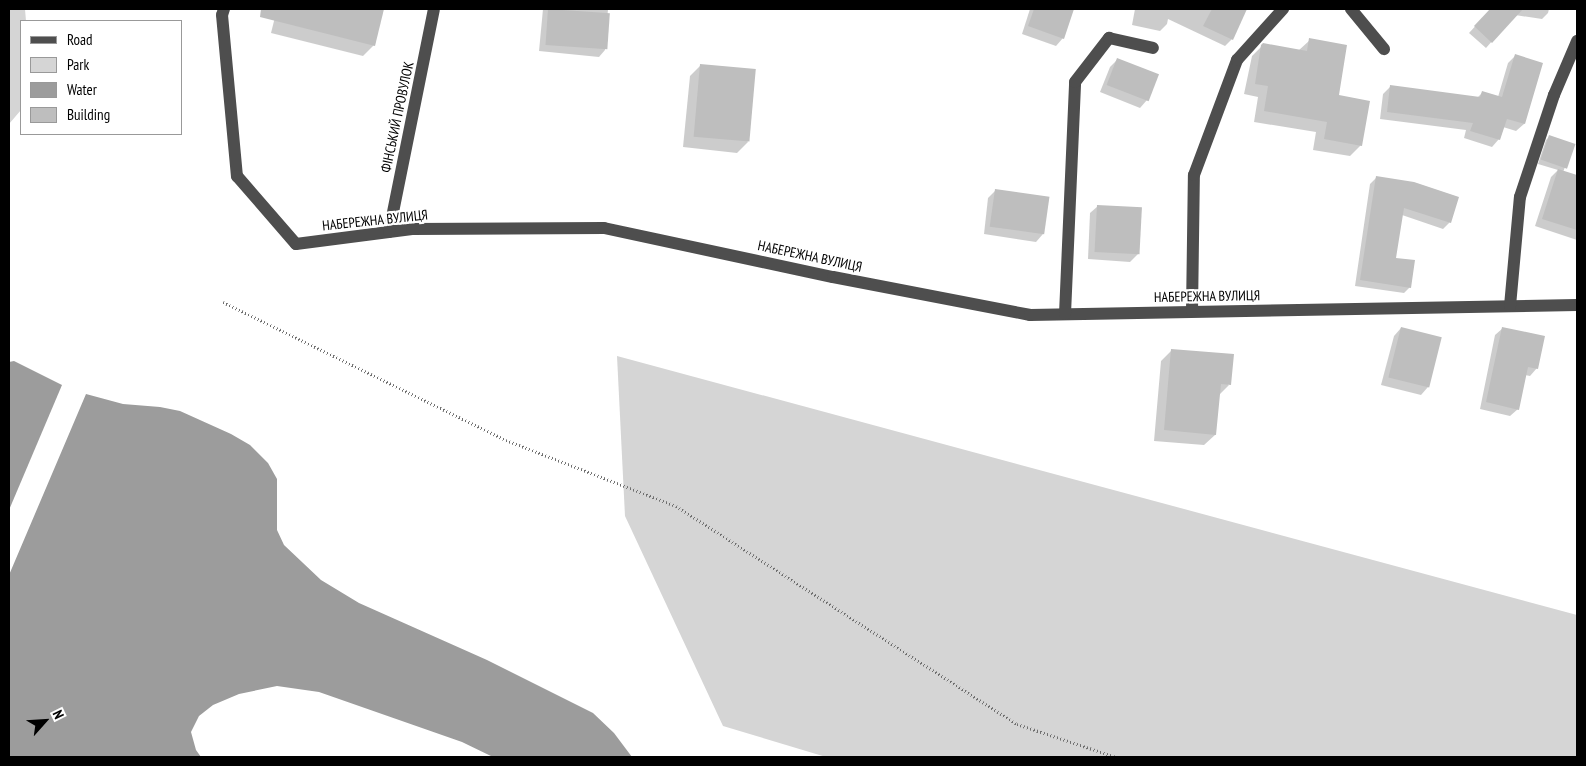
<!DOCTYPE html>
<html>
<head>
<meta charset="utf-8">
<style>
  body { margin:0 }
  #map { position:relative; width:1586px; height:766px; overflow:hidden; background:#fff; font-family:"PT Sans Narrow",sans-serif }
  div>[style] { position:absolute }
  .green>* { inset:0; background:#d5d5d5 }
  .water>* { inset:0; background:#9c9c9c }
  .shadow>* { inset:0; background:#0003 }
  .building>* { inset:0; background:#bebebe; transform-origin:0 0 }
  .path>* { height:3px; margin-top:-1.5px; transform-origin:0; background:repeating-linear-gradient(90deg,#707070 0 1px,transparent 0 3.5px) }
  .minor>* { height:12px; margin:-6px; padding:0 6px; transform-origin:6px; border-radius:6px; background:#4e4e4e }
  span { translate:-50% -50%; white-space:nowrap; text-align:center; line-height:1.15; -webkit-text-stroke:4.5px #fff; paint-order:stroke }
  .street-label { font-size:14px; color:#000 }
  .frame { position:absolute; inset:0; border:10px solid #000; pointer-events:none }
  .legend { position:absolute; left:20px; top:20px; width:162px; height:115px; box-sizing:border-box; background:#fff; border:1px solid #999; margin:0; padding:6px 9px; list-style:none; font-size:15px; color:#000 }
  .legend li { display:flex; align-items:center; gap:10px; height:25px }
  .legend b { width:25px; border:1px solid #999 }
  .north { position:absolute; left:20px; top:696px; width:50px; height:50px; -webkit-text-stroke:4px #fff; paint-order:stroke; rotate:64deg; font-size:14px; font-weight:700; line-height:20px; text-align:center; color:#000 }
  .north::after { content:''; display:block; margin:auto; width:18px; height:22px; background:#000; clip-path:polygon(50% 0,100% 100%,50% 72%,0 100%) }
</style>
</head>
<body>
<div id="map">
  <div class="green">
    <div style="clip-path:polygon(9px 9px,25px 9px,26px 21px,21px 21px,21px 110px,9px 124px)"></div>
    <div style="clip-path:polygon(617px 356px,1577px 615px,1577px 757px,826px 757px,723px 726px,625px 516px)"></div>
  </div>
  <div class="water">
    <div style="clip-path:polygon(14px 361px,62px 385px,9px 510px,9px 362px)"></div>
    <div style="clip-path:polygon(86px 394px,123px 404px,160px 407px,180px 411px,231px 434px,250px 445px,268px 463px,277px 479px,277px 530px,284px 545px,321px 580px,359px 603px,487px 660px,593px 713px,614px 733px,632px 757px,493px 757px,462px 742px,319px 692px,277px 686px,239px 694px,213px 705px,199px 716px,191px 732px,196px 750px,201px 757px,9px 757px,9px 575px)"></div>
  </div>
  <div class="shadow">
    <div style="clip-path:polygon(277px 9px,383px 9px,374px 45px,363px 56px,271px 33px)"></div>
    <div style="clip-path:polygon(543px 9px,608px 9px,605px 50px,599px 57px,539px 51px)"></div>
    <div style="clip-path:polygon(1030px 9px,1073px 9px,1063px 38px,1056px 46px,1022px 34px)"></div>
    <div style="clip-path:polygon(1135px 9px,1245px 9px,1232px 39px,1225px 46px,1168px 19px,1167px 24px,1160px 31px,1132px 25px)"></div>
    <div style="clip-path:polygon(1491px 9px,1549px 9px,1548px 13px,1542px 19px,1515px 15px,1486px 48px,1469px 33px)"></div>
    <div style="clip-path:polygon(1310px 40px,1361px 145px,1350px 156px,1313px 150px,1316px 132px,1254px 122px,1258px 97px,1244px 94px,1252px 56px,1263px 45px,1298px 51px)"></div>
    <div style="clip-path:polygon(1515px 56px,1541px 63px,1524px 124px,1516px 131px,1503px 127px,1499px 139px,1492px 147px,1464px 138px,1466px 130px,1380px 119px,1383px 94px,1390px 87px,1477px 98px,1482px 93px,1498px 97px,1508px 63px)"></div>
    <div style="clip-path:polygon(1117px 60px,1147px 100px,1140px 108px,1100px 92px,1110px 67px)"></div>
    <div style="clip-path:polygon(701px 65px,748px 142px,737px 153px,683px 147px,690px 76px)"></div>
    <div style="clip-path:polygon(1549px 137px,1574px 145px,1563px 172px,1577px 176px,1577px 240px,1535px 226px,1551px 177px,1558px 170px,1538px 164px,1546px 140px)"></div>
    <div style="clip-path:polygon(1376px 178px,1450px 222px,1443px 229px,1402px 215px,1395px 259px,1410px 287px,1404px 293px,1355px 286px,1370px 184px)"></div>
    <div style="clip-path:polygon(996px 190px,1043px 234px,1036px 242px,984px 234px,988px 198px)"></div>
    <div style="clip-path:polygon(1098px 206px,1138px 254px,1130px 262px,1088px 259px,1090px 213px)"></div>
    <div style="clip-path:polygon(1401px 328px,1428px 387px,1421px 395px,1381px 385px,1394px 336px)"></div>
    <div style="clip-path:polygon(1503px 328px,1537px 368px,1530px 376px,1525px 375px,1518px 409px,1510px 416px,1480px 409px,1495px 335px)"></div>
    <div style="clip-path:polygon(1172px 350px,1229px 385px,1218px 396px,1215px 435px,1204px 445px,1154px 441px,1161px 361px)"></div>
  </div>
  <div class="building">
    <div style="clip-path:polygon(261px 9px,384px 9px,375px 46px,260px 17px)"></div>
    <div style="left:548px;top:9px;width:62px;height:36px;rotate:4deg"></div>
    <div style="clip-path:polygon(1034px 9px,1074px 9px,1064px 39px,1028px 26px)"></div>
    <div style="clip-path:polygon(1212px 9px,1247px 9px,1233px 40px,1203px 26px)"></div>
    <div style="clip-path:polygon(1490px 9px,1523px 9px,1492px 43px,1474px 26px)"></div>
    <div style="clip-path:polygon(1309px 38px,1347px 45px,1339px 95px,1370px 101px,1362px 146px,1324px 139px,1327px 122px,1264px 111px,1268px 86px,1255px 84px,1261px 45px,1263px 43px,1307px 51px)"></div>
    <div style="clip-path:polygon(1515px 54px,1543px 63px,1525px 124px,1507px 119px,1500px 140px,1470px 131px,1473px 123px,1387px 112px,1390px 85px,1480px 97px,1482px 91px,1502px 97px)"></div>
    <div style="left:1117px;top:58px;width:45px;height:29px;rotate:21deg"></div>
    <div style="left:700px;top:64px;width:56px;height:73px;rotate:5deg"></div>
    <div style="left:1549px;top:135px;width:28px;height:26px;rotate:19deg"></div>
    <div style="clip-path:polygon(1558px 169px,1577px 175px,1577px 230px,1542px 219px)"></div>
    <div style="clip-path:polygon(1376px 176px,1414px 182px,1459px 197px,1451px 223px,1404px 208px,1396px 258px,1415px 260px,1411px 288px,1360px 280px)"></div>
    <div style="left:995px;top:189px;width:55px;height:38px;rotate:8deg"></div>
    <div style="left:1097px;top:205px;width:45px;height:47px;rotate:3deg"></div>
    <div style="left:1401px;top:327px;width:42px;height:52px;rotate:14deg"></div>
    <div style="clip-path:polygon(1502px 327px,1545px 336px,1538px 369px,1528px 367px,1519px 410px,1486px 402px)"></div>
    <div style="clip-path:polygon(1171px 349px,1234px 354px,1231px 385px,1221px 384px,1216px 435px,1164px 430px)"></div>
  </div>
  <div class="path">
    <div style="left:223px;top:302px;width:315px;rotate:26deg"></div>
    <div style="left:506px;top:440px;width:182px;rotate:21.2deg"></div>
    <div style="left:676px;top:506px;width:405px;rotate:32.6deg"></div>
    <div style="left:1017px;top:724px;width:104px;rotate:18.4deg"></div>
  </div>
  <div class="minor">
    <div style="left:224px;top:9px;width:6px;rotate:108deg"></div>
    <div style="left:222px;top:15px;width:162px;rotate:84.7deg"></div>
    <div style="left:237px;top:176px;width:90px;rotate:49.1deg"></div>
    <div style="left:296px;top:244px;width:117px;rotate:-7.4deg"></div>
    <div style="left:412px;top:229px;width:192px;rotate:-0.3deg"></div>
    <div style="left:604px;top:228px;width:234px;rotate:12.1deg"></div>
    <div style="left:833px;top:277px;width:201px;rotate:10.9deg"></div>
    <div style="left:1030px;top:315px;width:547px;rotate:-1.05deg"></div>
    <div style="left:1351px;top:9px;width:52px;rotate:50.5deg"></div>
    <div style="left:389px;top:232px;width:227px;rotate:-78.6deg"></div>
    <div style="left:1510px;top:306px;width:109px;rotate:-84.8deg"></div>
    <div style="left:1520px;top:197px;width:108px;rotate:-71.6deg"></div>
    <div style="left:1554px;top:95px;width:59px;rotate:-66.9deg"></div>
    <div style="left:1192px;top:311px;width:136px;rotate:-89.2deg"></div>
    <div style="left:1194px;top:175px;width:123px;rotate:-69.5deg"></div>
    <div style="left:1237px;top:60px;width:69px;rotate:-48deg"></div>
    <div style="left:1065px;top:314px;width:232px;rotate:-87.5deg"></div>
    <div style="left:1075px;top:82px;width:56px;rotate:-52.3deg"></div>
    <div style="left:1109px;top:38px;width:45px;rotate:12.8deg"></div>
  </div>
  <div class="street-label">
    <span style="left:397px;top:117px;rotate:-78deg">ФІНСЬКИЙ ПРОВУЛОК</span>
    <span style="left:375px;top:220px;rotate:-6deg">НАБЕРЕЖНА ВУЛИЦЯ</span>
    <span style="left:810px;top:256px;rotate:12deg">НАБЕРЕЖНА ВУЛИЦЯ</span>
    <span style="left:1207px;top:296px;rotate:-1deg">НАБЕРЕЖНА ВУЛИЦЯ</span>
  </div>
  <div class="frame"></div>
  <ul class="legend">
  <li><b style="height:6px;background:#4e4e4e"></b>Road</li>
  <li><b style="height:14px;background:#d5d5d5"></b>Park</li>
  <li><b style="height:14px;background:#9c9c9c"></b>Water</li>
  <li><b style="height:14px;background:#bebebe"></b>Building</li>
  </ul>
  <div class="north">N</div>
</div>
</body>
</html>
